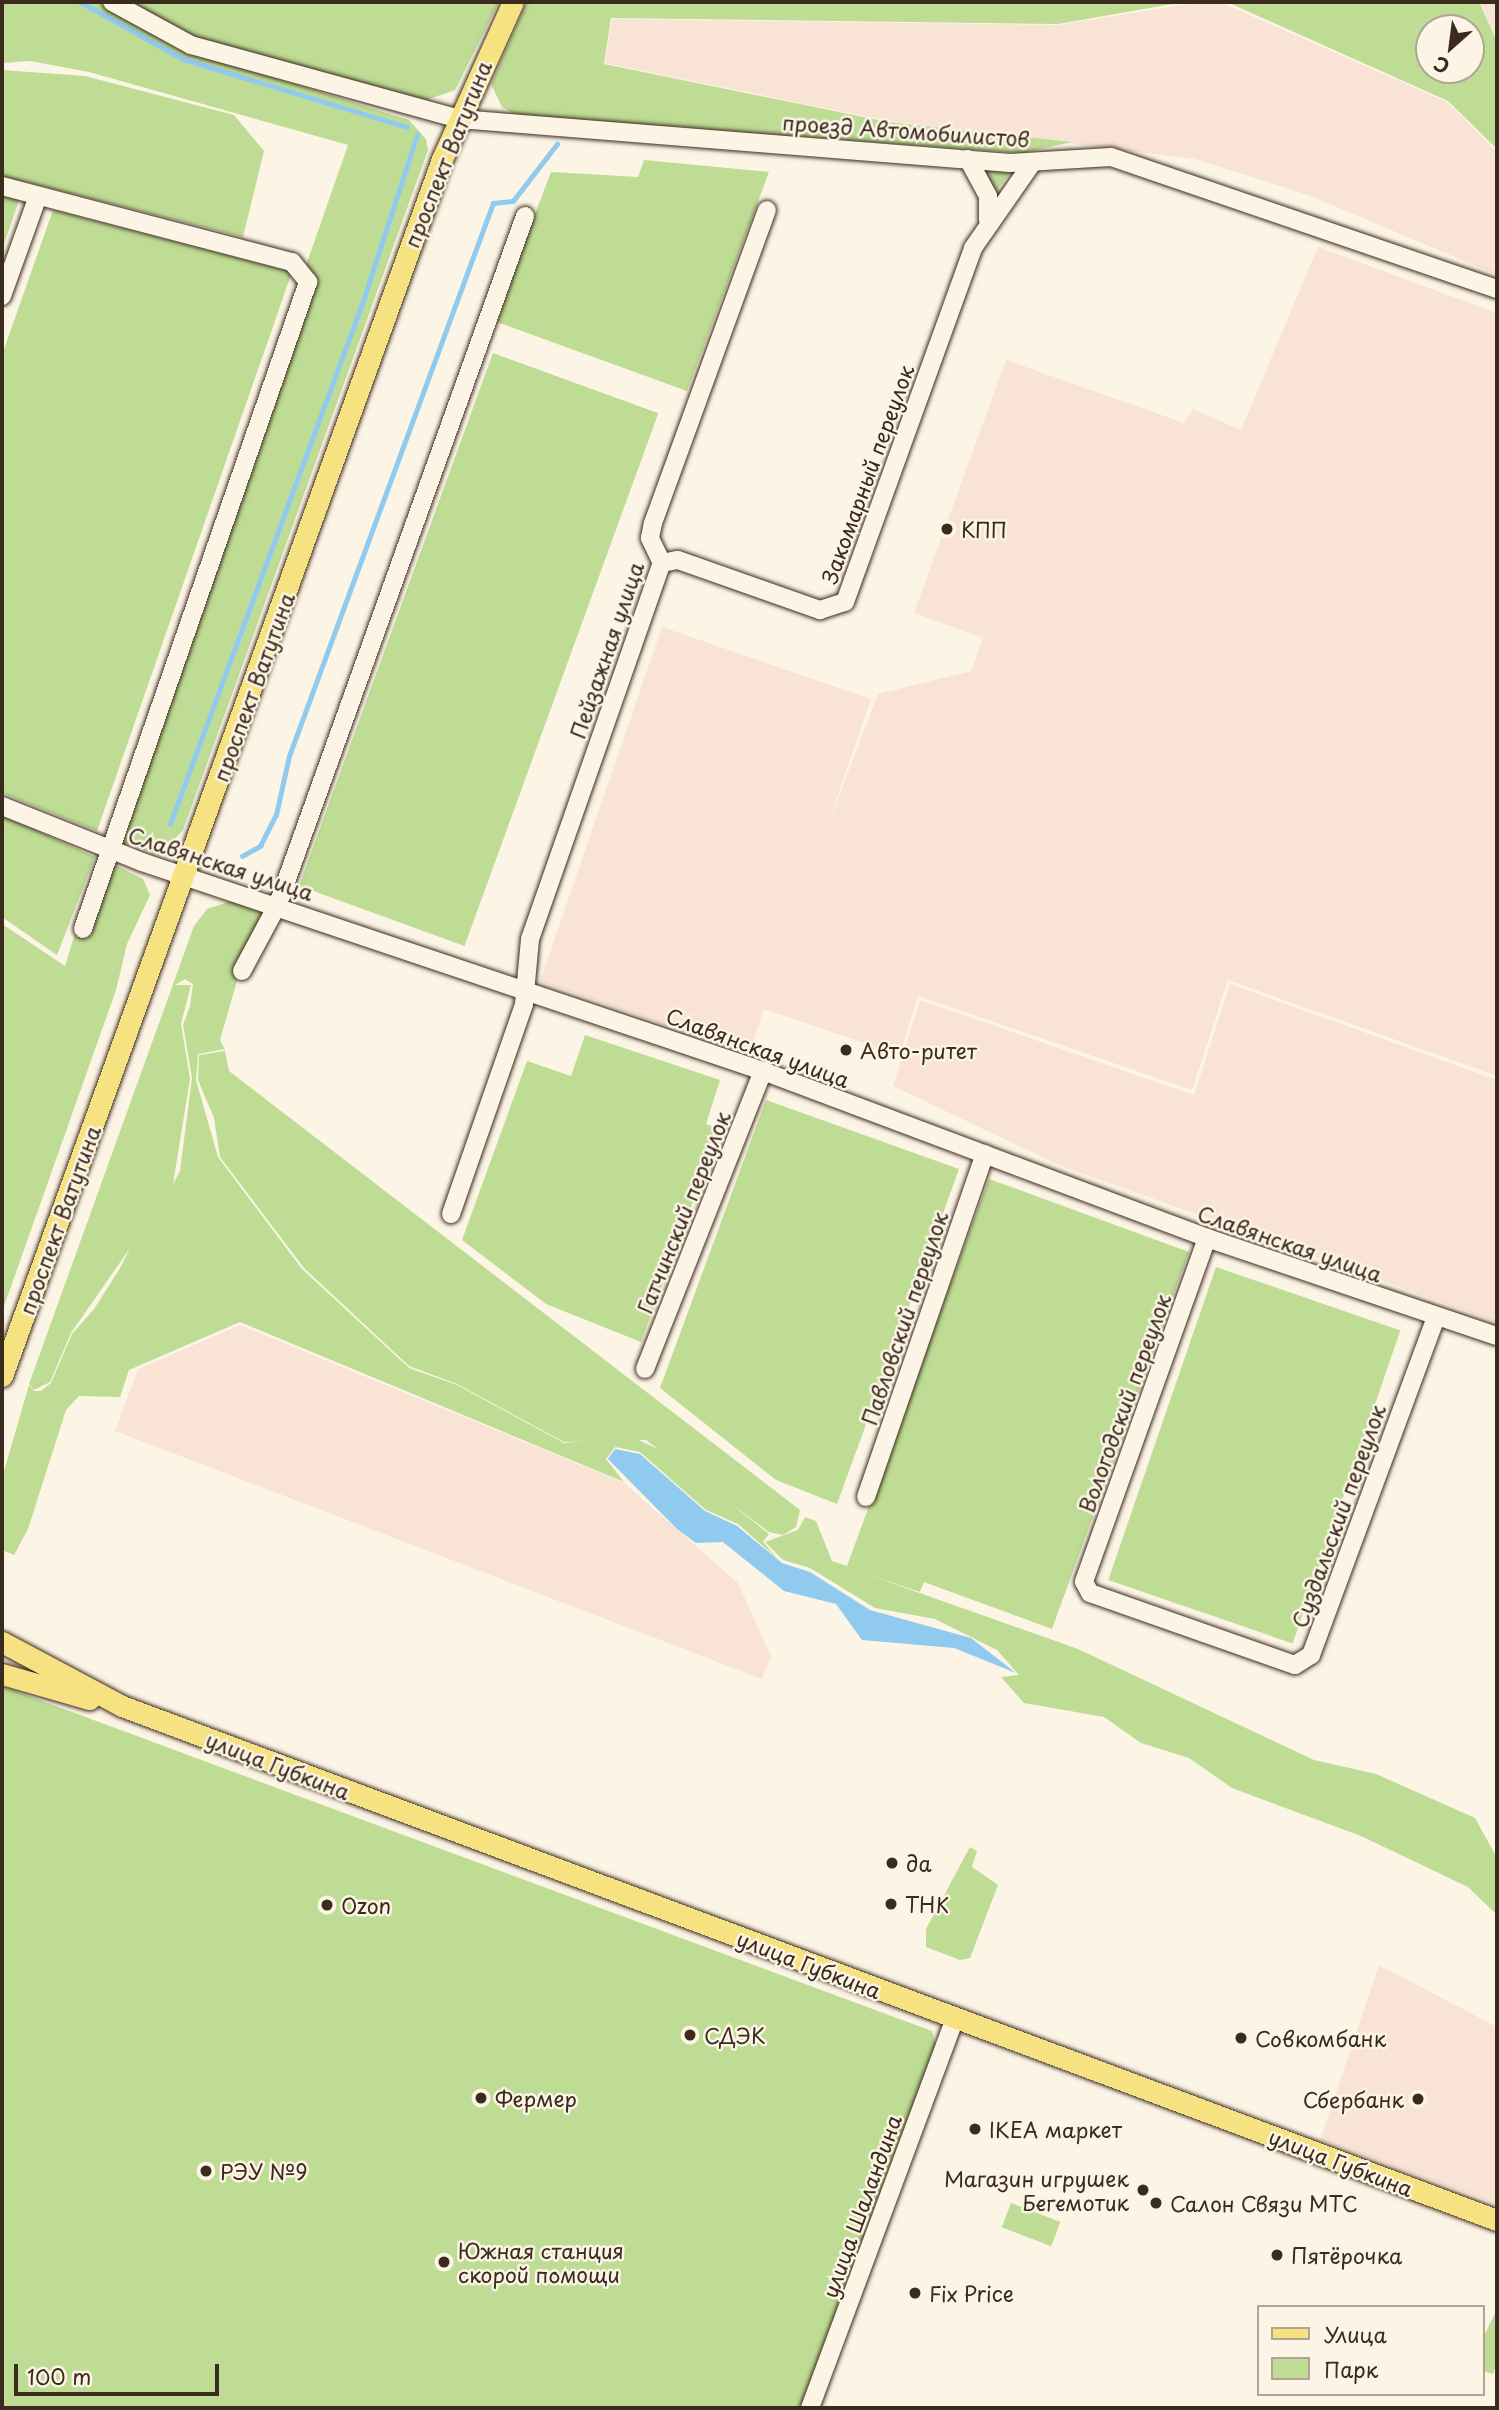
<!DOCTYPE html>
<html>
<head>
<meta charset="utf-8">
<style>
  body { margin:0 }
  #map { position:relative; width:1499px; height:2410px; overflow:hidden; background:#fcf5e5; font-family:"Playpen Sans",sans-serif }
  div>[style] { position:absolute }
  .built>* { inset:0; background:#f9e3d4; transform-origin:0 0 }
  .green>* { inset:0; background:#bedc94; transform-origin:0 0 }
  .water>* { inset:0; background:#90caef }
  .stream>* { height:4.5px; margin:-2.25px; padding:0 2.25px; transform-origin:2.25px; border-radius:2.25px; background:#90caef }
  .roads { filter:drop-shadow(0 0 2px #3b2a1e) drop-shadow(0 0 2px #3b2a1e) }
  .minor>* { height:18px; margin:-9px; padding:0 9px; transform-origin:9px; border-radius:9px; background:#fcf5e5 }
  .major>* { height:21px; margin:-10.5px; padding:0 10.5px; transform-origin:10.5px; border-radius:10.5px; background:#f7e281 }
  .dots>* { width:19px; height:19px; translate:-50% -50%; box-sizing:border-box; border:4px solid #fcf5e5; border-radius:50% }
  span { translate:-50% -50%; white-space:nowrap; text-align:center; line-height:1.15; -webkit-text-stroke:5px #fcf5e5; paint-order:stroke }
  .street-label { font-size:21px; color:#3b2a1e }
  .poi-label { font-size:21px; color:#3b2a1e }
  .left { translate:0 -50%; text-align:left }
  .right { translate:-100% -50%; text-align:right }
  .frame { position:absolute; inset:0; border:4px solid #3b2a1e; pointer-events:none }
  .legend { position:absolute; left:1257px; top:2305px; width:228px; height:91px; box-sizing:border-box; background:#fcf5e5; border:2px solid #afa495; margin:0; padding:9px 12px; list-style:none; font-size:21px; color:#3b2a1e }
  .legend li { display:flex; align-items:center; gap:14px; height:35px }
  .legend b { width:35px; border:2px solid #afa495 }
  .north { position:absolute; left:1415px; top:14px; width:70px; height:70px; box-sizing:border-box; background:#fcf5e5; border:2px solid #afa495; border-radius:50%; rotate:208deg; font-size:19px; font-weight:700; line-height:28px; text-align:center; color:#3b2a1e }
  .north::after { content:''; display:block; margin:auto; width:24px; height:32px; background:#3b2a1e; clip-path:polygon(50% 0,100% 100%,50% 72%,0 100%) }
  .scale { position:absolute; left:14px; top:2364px; width:205px; height:32px; box-sizing:border-box; border:4px solid #3b2a1e; border-top:0; padding-left:9px; font-size:21px; line-height:24px; white-space:nowrap; color:#3b2a1e; -webkit-text-stroke:5px #fcf5e5; paint-order:stroke }
</style>
</head>
<body>
<div id="map">
  <div class="built">
    <div style="clip-path:polygon(1200px 2px,1220px 2px,1447px 102px,1497px 152px,1497px 275px,1311px 196px,1195px 159px,888px 121px,605px 63px,612px 19px,1058px 25px)"></div>
    <div style="clip-path:polygon(1480px 2px,1497px 2px,1497px 39px,1496px 37px)"></div>
    <div style="clip-path:polygon(1318px 247px,1497px 313px,1497px 1076px,1228px 980px,1192px 1090px,918px 996px,900px 1055px,758px 1007px,878px 694px,971px 671px,983px 638px,914px 613px,1006px 360px,1184px 423px,1193px 409px,1241px 430px)"></div>
    <div style="left:662px;top:627px;width:221px;height:375px;rotate:19deg"></div>
    <div style="clip-path:polygon(1230px 984px,1497px 1080px,1497px 1322px,1059px 1165px,893px 1086px,920px 1000px,1194px 1095px)"></div>
    <div style="clip-path:polygon(240px 1325px,624px 1483px,738px 1583px,771px 1656px,762px 1679px,115px 1431px,138px 1369px)"></div>
    <div style="clip-path:polygon(1379px 1965px,1497px 2027px,1497px 2204px,1320px 2140px)"></div>
  </div>
  <div class="green">
    <div style="clip-path:polygon(2px 2px,99px 2px,187px 50px,409px 120px,426px 139px,428px 150px,183px 830px,160px 856px,107px 837px,348px 145px,89px 72px,30px 61px,2px 63px)"></div>
    <div style="clip-path:polygon(128px 2px,499px 2px,455px 90px,421px 102px,193px 38px)"></div>
    <div style="clip-path:polygon(527px 2px,1184px 2px,1058px 24px,611px 18px,604px 64px,888px 122px,1072px 142px,1023px 153px,517px 116px,502px 107px,491px 84px)"></div>
    <div style="clip-path:polygon(evenodd,1227px 2px,1479px 2px,1497px 41px,1497px 149px,1448px 101px,1227px 2px,1429px 28px,1471px 28px,1471px 70px,1429px 70px,1429px 28px)"></div>
    <div style="clip-path:polygon(2px 70px,85px 76px,234px 115px,264px 151px,243px 237px,2px 176px)"></div>
    <div style="clip-path:polygon(644px 160px,769px 172px,687px 391px,494px 321px,551px 172px,638px 177px)"></div>
    <div style="clip-path:polygon(983px 169px,1010px 173px,995px 192px)"></div>
    <div style="clip-path:polygon(2px 196px,19px 200px,2px 250px)"></div>
    <div style="clip-path:polygon(53px 210px,292px 272px,97px 831px,2px 793px,2px 355px)"></div>
    <div style="left:493px;top:353px;width:176px;height:567px;rotate:20deg"></div>
    <div style="clip-path:polygon(2px 815px,95px 857px,57px 955px,2px 917px)"></div>
    <div style="clip-path:polygon(99px 857px,143px 879px,150px 895px,127px 944px,116px 990px,2px 1312px,2px 924px,65px 966px)"></div>
    <div style="clip-path:polygon(evenodd,238px 899px,270px 910px,245px 953px,220px 1040px,225px 1049px,198px 1054px,196px 1080px,218px 1157px,302px 1269px,409px 1368px,457px 1385px,564px 1443px,632px 1437px,669px 1454px,769px 1534px,763px 1542px,777px 1558px,738px 1524px,706px 1510px,640px 1452px,615px 1447px,606px 1459px,624px 1482px,240px 1322px,129px 1370px,120px 1397px,79px 1396px,66px 1410px,28px 1529px,14px 1555px,2px 1550px,2px 1478px,29px 1385px,34px 1391px,41px 1391px,51px 1383px,72px 1334px,94px 1309px,119px 1270px,130px 1248px,71px 1333px,50px 1382px,34px 1390px,29px 1384px,194px 926px,207px 909px,238px 899px,185px 979px,193px 984px,190px 1006px,183px 1025px,192px 1078px,180px 1171px,173px 1184px,190px 1079px,181px 1024px,191px 985px,175px 985px,185px 979px)"></div>
    <div style="clip-path:polygon(585px 1035px,720px 1080px,706px 1124px,720px 1129px,641px 1342px,546px 1304px,462px 1240px,527px 1061px,571px 1076px)"></div>
    <div style="clip-path:polygon(225px 1051px,229px 1071px,800px 1510px,796px 1527px,783px 1535px,769px 1532px,646px 1440px,564px 1442px,457px 1384px,409px 1366px,304px 1268px,220px 1157px,214px 1118px,198px 1080px,199px 1055px)"></div>
    <div style="clip-path:polygon(766px 1100px,959px 1169px,837px 1504px,776px 1480px,660px 1388px)"></div>
    <div style="clip-path:polygon(989px 1179px,1189px 1252px,1052px 1629px,924px 1582px,920px 1592px,866px 1574px,1078px 1649px,1314px 1760px,1376px 1774px,1475px 1818px,1497px 1858px,1497px 1915px,1468px 1887px,1361px 1836px,1232px 1788px,1189px 1758px,1141px 1743px,1104px 1717px,1024px 1703px,1001px 1677px,1019px 1675px,997px 1650px,935px 1619px,875px 1608px,810px 1568px,783px 1560px,765px 1542px,798px 1530px,805px 1517px,816px 1521px,832px 1561px,847px 1566px)"></div>
    <div style="left:1216px;top:1267px;width:195px;height:331px;rotate:19deg"></div>
    <div style="clip-path:polygon(2px 1686px,932px 2031px,936px 2045px,802px 2408px,2px 2408px)"></div>
    <div style="clip-path:polygon(970px 1847px,977px 1851px,972px 1867px,998px 1885px,970px 1958px,960px 1960px,926px 1947px,926px 1929px)"></div>
    <div style="left:1011px;top:2203px;width:53px;height:26px;rotate:21deg"></div>
    <div style="clip-path:polygon(1497px 2309px,1497px 2363px,1493px 2374px,1483px 2371px,1483px 2338px)"></div>
  </div>
  <div class="water">
    <div style="clip-path:polygon(615px 1449px,640px 1454px,705px 1511px,737px 1526px,782px 1563px,810px 1572px,870px 1610px,971px 1638px,1016px 1673px,954px 1648px,862px 1640px,836px 1604px,784px 1591px,723px 1542px,696px 1543px,677px 1529px,608px 1459px)"></div>
  </div>
  <div class="stream">
    <div style="left:81px;top:2px;width:117px;rotate:29.2deg"></div>
    <div style="left:183px;top:59px;width:234px;rotate:16.9deg"></div>
    <div style="left:170px;top:824px;width:557px;rotate:-69.74deg"></div>
    <div style="left:363px;top:301px;width:175px;rotate:-72deg"></div>
    <div style="left:242px;top:856px;width:21px;rotate:-29deg"></div>
    <div style="left:260px;top:846px;width:35px;rotate:-63deg"></div>
    <div style="left:276px;top:815px;width:60px;rotate:-77.6deg"></div>
    <div style="left:289px;top:756px;width:589px;rotate:-69.75deg"></div>
    <div style="left:493px;top:203px;width:20px;rotate:-6deg"></div>
    <div style="left:513px;top:201px;width:72px;rotate:-52.3deg"></div>
  </div>
  <div class="roads">
    <div class="minor">
      <div style="left:112px;top:2px;width:90px;rotate:28.6deg"></div>
      <div style="left:191px;top:45px;width:278px;rotate:15.4deg"></div>
      <div style="left:459px;top:119px;width:553px;rotate:4.57deg"></div>
      <div style="left:1010px;top:163px;width:101px;rotate:-3.4deg"></div>
      <div style="left:1111px;top:157px;width:408px;rotate:18.9deg"></div>
      <div style="left:968px;top:159px;width:42px;rotate:61.6deg"></div>
      <div style="left:988px;top:196px;width:24px;rotate:90deg"></div>
      <div style="left:2px;top:186px;width:300px;rotate:14.7deg"></div>
      <div style="left:292px;top:262px;width:26px;rotate:51deg"></div>
      <div style="left:308px;top:282px;width:685px;rotate:109.18deg"></div>
      <div style="left:2px;top:296px;width:106px;rotate:-70.2deg"></div>
      <div style="left:662px;top:563px;width:16px;rotate:-11deg"></div>
      <div style="left:678px;top:560px;width:151px;rotate:19.4deg"></div>
      <div style="left:820px;top:610px;width:26px;rotate:-18deg"></div>
      <div style="left:845px;top:602px;width:376px;rotate:-70.1deg"></div>
      <div style="left:973px;top:248px;width:103px;rotate:-55.2deg"></div>
      <div style="left:2px;top:806px;width:151px;rotate:21.8deg"></div>
      <div style="left:142px;top:862px;width:655px;rotate:18.6deg"></div>
      <div style="left:763px;top:1071px;width:474px;rotate:20.6deg"></div>
      <div style="left:1207px;top:1238px;width:306px;rotate:18.7deg"></div>
      <div style="left:242px;top:971px;width:76px;rotate:-61.8deg"></div>
      <div style="left:278px;top:904px;width:731px;rotate:-70.25deg"></div>
      <div style="left:451px;top:1214px;width:222px;rotate:-70.8deg"></div>
      <div style="left:524px;top:1004px;width:65px;rotate:-84.7deg"></div>
      <div style="left:530px;top:939px;width:398px;rotate:-70.7deg"></div>
      <div style="left:662px;top:563px;width:28px;rotate:-116deg"></div>
      <div style="left:650px;top:538px;width:15px;rotate:-79deg"></div>
      <div style="left:653px;top:523px;width:333px;rotate:-70deg"></div>
      <div style="left:1207px;top:1238px;width:365px;rotate:109.7deg"></div>
      <div style="left:1084px;top:1582px;width:13px;rotate:61deg"></div>
      <div style="left:1090px;top:1593px;width:217px;rotate:19.4deg"></div>
      <div style="left:1295px;top:1665px;width:19px;rotate:-32deg"></div>
      <div style="left:1311px;top:1655px;width:360px;rotate:-69.7deg"></div>
      <div style="left:645px;top:1369px;width:321px;rotate:-68.4deg"></div>
      <div style="left:866px;top:1497px;width:363px;rotate:-70.9deg"></div>
      <div style="left:810px;top:2408px;width:415px;rotate:-69.6deg"></div>
    </div>
    <div class="major">
      <div style="left:2px;top:1376px;width:1294px;rotate:-70.12deg"></div>
      <div style="left:442px;top:159px;width:172px;rotate:-65.7deg"></div>
      <div style="left:2px;top:1642px;width:136px;rotate:28.1deg"></div>
      <div style="left:122px;top:1706px;width:1468px;rotate:20.5deg"></div>
      <div style="left:2px;top:1674px;width:91px;rotate:16deg"></div>
    </div>
  </div>
  <div class="dots">
    <div style="left:947px;top:529px;background:#3b2a1e"></div>
    <div style="left:846px;top:1050px;background:#3b2a1e"></div>
    <div style="left:892px;top:1863px;background:#3b2a1e"></div>
    <div style="left:891px;top:1904px;background:#3b2a1e"></div>
    <div style="left:327px;top:1905px;background:#3b2a1e"></div>
    <div style="left:690px;top:2035px;background:#3b2a1e"></div>
    <div style="left:1241px;top:2038px;background:#3b2a1e"></div>
    <div style="left:481px;top:2098px;background:#3b2a1e"></div>
    <div style="left:1418px;top:2099px;background:#3b2a1e"></div>
    <div style="left:975px;top:2129px;background:#3b2a1e"></div>
    <div style="left:206px;top:2171px;background:#3b2a1e"></div>
    <div style="left:1143px;top:2190px;background:#3b2a1e"></div>
    <div style="left:1156px;top:2203px;background:#3b2a1e"></div>
    <div style="left:1277px;top:2255px;background:#3b2a1e"></div>
    <div style="left:444px;top:2262px;background:#3b2a1e"></div>
    <div style="left:915px;top:2293px;background:#3b2a1e"></div>
  </div>
  <div class="street-label">
    <span style="left:906px;top:130px;rotate:4deg">проезд Автомобилистов</span>
    <span style="left:447px;top:154px;rotate:-68deg">проспект Ватутина</span>
    <span style="left:867px;top:474px;rotate:-70deg">Закомарный переулок</span>
    <span style="left:606px;top:650px;rotate:-71deg">Пейзажная улица</span>
    <span style="left:253px;top:687px;rotate:-70deg">проспект Ватутина</span>
    <span style="left:221px;top:863px;rotate:18deg">Славянская улица</span>
    <span style="left:758px;top:1047px;rotate:20deg">Славянская улица</span>
    <span style="left:683px;top:1212px;rotate:-68deg">Гатчинский переулок</span>
    <span style="left:59px;top:1220px;rotate:-70deg">проспект Ватутина</span>
    <span style="left:1290px;top:1243px;rotate:19deg">Славянская улица</span>
    <span style="left:904px;top:1318px;rotate:-71deg">Павловский переулок</span>
    <span style="left:1124px;top:1403px;rotate:-70deg">Вологодский переулок</span>
    <span style="left:1338px;top:1516px;rotate:-70deg">Суздальский переулок</span>
    <span style="left:278px;top:1765px;rotate:21deg">улица Губкина</span>
    <span style="left:809px;top:1964px;rotate:21deg">улица Губкина</span>
    <span style="left:1341px;top:2162px;rotate:21deg">улица Губкина</span>
    <span style="left:861px;top:2206px;rotate:-70deg">улица Шаландина</span>
  </div>
  <div class="poi-label">
    <span class="left" style="left:961px;top:529px">КПП</span>
    <span class="left" style="left:860px;top:1050px">Авто-ритет</span>
    <span class="left" style="left:906px;top:1863px">да</span>
    <span class="left" style="left:905px;top:1904px">ТНК</span>
    <span class="left" style="left:341px;top:1905px">Ozon</span>
    <span class="left" style="left:704px;top:2035px">СДЭК</span>
    <span class="left" style="left:1255px;top:2038px">Совкомбанк</span>
    <span class="left" style="left:495px;top:2098px">Фермер</span>
    <span class="right" style="left:1404px;top:2099px">Сбербанк</span>
    <span class="left" style="left:989px;top:2129px">IKEA маркет</span>
    <span class="left" style="left:220px;top:2171px">РЭУ №9</span>
    <span class="right" style="left:1129px;top:2190px">Магазин игрушек<br>Бегемотик</span>
    <span class="left" style="left:1170px;top:2203px">Салон Связи МТС</span>
    <span class="left" style="left:458px;top:2262px">Южная станция<br>скорой помощи</span>
    <span class="left" style="left:1291px;top:2255px">Пятёрочка</span>
    <span class="left" style="left:929px;top:2293px">Fix Price</span>
  </div>
  <div class="frame"></div>
  <ul class="legend">
  <li><b style="height:9px;background:#f7e281"></b>Улица</li>
  <li><b style="height:19px;background:#bedc94"></b>Парк</li>
  </ul>
  <div class="north">С</div>
  <div class="scale">100 m</div>
</div>
</body>
</html>
